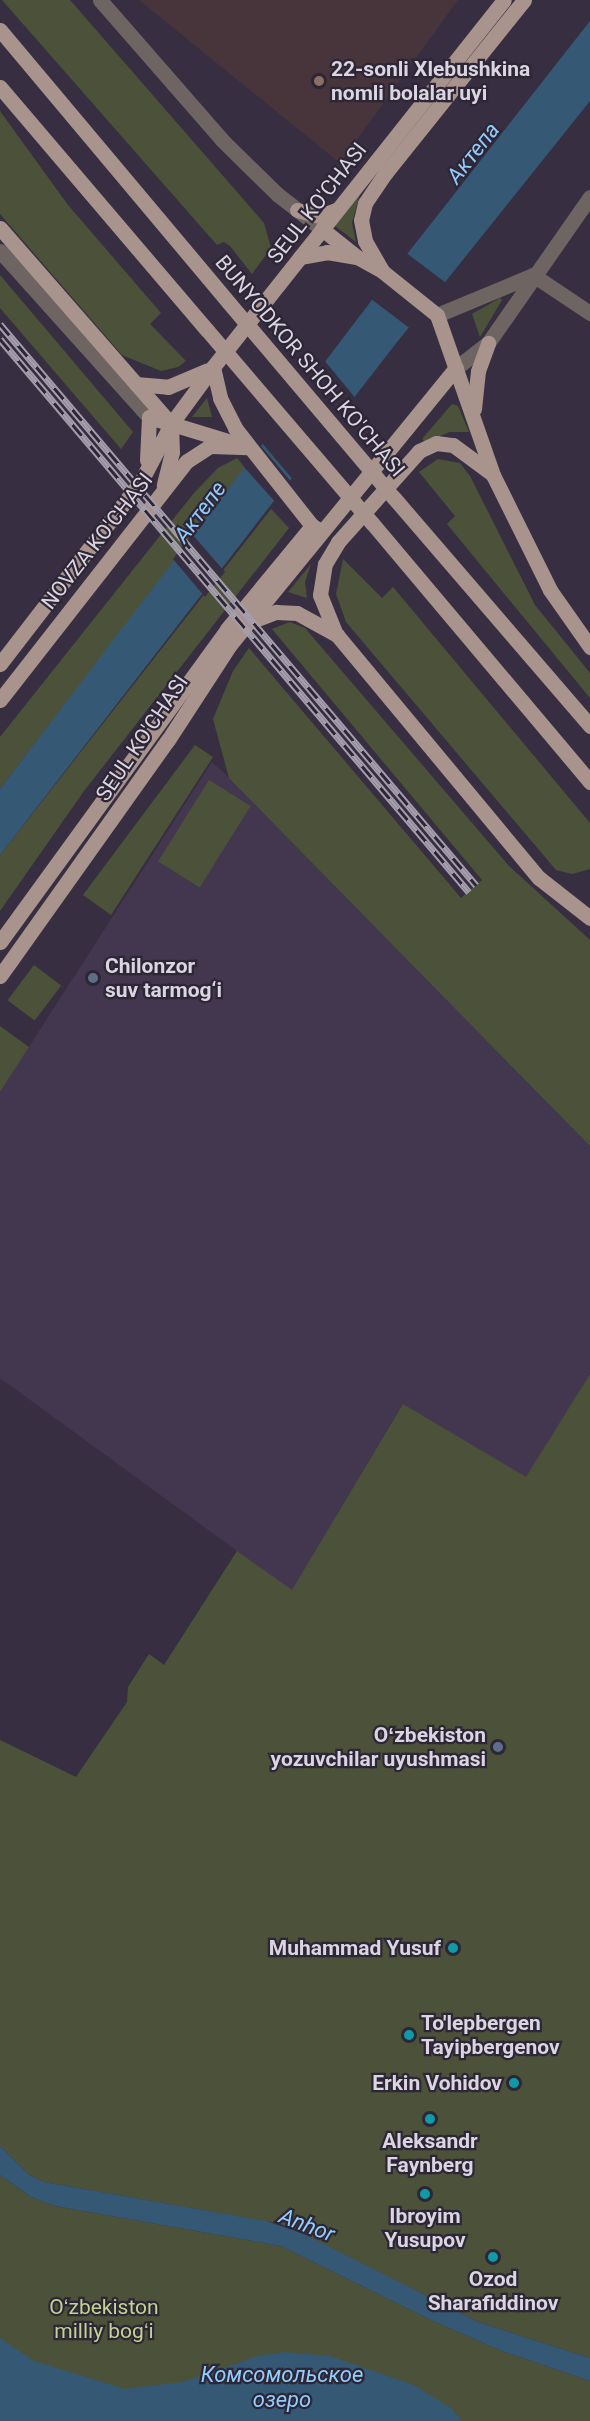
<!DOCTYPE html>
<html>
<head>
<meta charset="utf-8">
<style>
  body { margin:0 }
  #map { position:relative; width:590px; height:2421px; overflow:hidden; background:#372f41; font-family:Roboto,sans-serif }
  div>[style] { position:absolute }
  .built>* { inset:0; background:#42374e }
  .education>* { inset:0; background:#48353c }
  .green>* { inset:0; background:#4c5239; transform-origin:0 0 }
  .water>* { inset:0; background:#355874 }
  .pier>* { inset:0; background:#372f41; transform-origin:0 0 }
  .minor>* { height:15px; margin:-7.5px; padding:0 7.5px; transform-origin:7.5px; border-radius:7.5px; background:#6e6461 }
  .major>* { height:15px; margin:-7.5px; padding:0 7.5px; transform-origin:7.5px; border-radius:7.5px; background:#a8938d }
  .rail>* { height:7px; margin-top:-3.5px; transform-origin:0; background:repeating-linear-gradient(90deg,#2d2636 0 14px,#a49eac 0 28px); box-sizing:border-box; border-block:2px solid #a49eac }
  .major-bridge>* { height:15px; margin:-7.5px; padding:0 7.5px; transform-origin:7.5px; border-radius:7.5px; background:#a8938d }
  .dots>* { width:16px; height:16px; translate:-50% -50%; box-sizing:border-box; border:3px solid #2d2636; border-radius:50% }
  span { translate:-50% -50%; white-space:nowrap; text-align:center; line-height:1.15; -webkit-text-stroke:4.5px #2d2636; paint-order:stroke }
  .poi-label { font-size:21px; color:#dad5e0; font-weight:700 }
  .left { translate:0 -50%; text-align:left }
  .right { translate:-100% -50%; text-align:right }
  .street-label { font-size:21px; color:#dad5e0 }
  .park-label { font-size:21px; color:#c3d38f }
  .water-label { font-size:22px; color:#90ccfc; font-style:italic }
</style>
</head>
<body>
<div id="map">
  <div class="built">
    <div style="clip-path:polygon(212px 762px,259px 805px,590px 1146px,590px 1374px,526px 1478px,402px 1405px,292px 1591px,0 1378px,0 1092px)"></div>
  </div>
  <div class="education">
    <div style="clip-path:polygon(139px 0,458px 0,340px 163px)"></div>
  </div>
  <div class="green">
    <div style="clip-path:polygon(2px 0,70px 0,264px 223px,271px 248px,252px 274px,230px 246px,224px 242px,217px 245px)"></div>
    <div style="clip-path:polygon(0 111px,68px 205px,161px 313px,150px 324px,186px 361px,178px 367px,161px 371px,122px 355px,0 214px)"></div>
    <div style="clip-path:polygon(360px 193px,352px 223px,356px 242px,335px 226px)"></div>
    <div style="clip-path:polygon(0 275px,133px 432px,121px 449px,0 308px)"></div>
    <div style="clip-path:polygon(500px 298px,502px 300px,480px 337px,472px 314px)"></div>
    <div style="clip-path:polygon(207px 398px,212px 417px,192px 417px)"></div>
    <div style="clip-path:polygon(452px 404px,458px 406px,469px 432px,450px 432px,425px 442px,422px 439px)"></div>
    <div style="clip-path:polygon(237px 458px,246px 469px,0 789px,0 737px,194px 493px,218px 468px)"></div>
    <div style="clip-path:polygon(438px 459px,460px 463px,470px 476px,535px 605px,590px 673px,590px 698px,447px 524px,455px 516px,419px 472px)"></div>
    <div style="clip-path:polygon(271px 509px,289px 528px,84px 791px,0 911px,0 855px)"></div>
    <div style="clip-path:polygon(343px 559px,382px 598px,393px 587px,590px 823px,590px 869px,572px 874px,556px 870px,346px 622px,336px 594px)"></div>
    <div style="clip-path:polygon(311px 564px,305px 582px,307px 598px,288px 592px)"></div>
    <div style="clip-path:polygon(290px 622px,305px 628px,509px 866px,590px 940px,590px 1146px,229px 778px,213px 719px,233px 671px,249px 648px,461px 898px,482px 880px,272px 629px)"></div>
    <div style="clip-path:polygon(195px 745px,213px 757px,111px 915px,83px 895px)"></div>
    <div style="left:209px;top:780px;width:49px;height:96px;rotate:32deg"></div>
    <div style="left:34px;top:965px;width:34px;height:44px;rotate:37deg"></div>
    <div style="clip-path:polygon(0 1026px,29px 1047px,0 1092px)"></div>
    <div style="clip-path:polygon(590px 1374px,590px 2358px,478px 2322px,281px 2224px,44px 2182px,28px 2174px,0 2146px,0 1740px,76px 1777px,127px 1702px,128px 1687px,149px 1654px,164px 1665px,237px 1551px,292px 1590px,403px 1404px,526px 1477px)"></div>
    <div style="clip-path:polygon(0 2175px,31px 2197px,55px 2206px,281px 2246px,433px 2321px,502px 2351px,590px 2381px,590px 2421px,0 2421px)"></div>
  </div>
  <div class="water">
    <div style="clip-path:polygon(590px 21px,590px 101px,394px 346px,0 855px,0 789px,397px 267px)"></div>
    <div style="clip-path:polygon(0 2146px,28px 2174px,44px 2182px,266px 2221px,302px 2233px,478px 2322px,590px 2358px,590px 2381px,502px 2351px,433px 2321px,281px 2246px,55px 2206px,31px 2197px,0 2175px)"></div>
    <div style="clip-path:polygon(0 2338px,34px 2361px,125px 2389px,183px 2382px,258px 2356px,285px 2352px,330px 2356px,414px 2385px,451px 2408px,462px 2421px,0 2421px)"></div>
  </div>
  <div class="pier">
    <div style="left:405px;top:252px;width:53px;height:58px;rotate:37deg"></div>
    <div style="clip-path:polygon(324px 360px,357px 400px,295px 482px,262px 443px)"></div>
    <div style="clip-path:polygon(260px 445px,293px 484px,278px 505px,244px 467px)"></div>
    <div style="clip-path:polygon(192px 534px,225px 572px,205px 597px,173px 559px)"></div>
  </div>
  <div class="minor">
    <div style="left:100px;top:0;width:186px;rotate:48.9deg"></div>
    <div style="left:222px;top:140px;width:77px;rotate:44.5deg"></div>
    <div style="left:277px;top:194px;width:57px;rotate:37.9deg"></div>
    <div style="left:0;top:251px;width:223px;rotate:48.1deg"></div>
    <div style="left:533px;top:275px;width:69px;rotate:33.7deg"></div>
    <div style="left:437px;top:315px;width:104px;rotate:-22.6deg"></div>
    <div style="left:456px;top:368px;width:41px;rotate:-38deg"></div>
    <div style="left:488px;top:343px;width:178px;rotate:-55.1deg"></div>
  </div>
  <div class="major">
    <div style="left:524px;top:0;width:221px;rotate:128.7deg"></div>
    <div style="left:386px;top:172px;width:37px;rotate:124deg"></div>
    <div style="left:365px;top:203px;width:17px;rotate:103deg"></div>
    <div style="left:361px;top:220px;width:21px;rotate:79deg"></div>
    <div style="left:365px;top:241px;width:34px;rotate:60deg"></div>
    <div style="left:382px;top:271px;width:70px;rotate:38.7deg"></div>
    <div style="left:437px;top:315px;width:170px;rotate:70.7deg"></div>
    <div style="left:493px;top:475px;width:128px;rotate:63.6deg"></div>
    <div style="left:550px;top:590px;width:70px;rotate:54.9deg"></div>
    <div style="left:0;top:30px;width:356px;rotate:50deg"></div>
    <div style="left:0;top:87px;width:319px;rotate:49.6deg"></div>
    <div style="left:297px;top:210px;width:24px;rotate:15deg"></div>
    <div style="left:320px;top:216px;width:19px;rotate:-21deg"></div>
    <div style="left:0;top:228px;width:260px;rotate:48.9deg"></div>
    <div style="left:171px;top:424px;width:28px;rotate:88deg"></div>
    <div style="left:172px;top:452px;width:34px;rotate:104deg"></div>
    <div style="left:322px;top:229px;width:45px;rotate:38.7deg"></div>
    <div style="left:357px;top:257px;width:29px;rotate:29deg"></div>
    <div style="left:300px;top:257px;width:27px;rotate:-10deg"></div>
    <div style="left:327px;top:252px;width:27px;rotate:10deg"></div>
    <div style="left:213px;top:367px;width:32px;rotate:77deg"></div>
    <div style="left:220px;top:398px;width:34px;rotate:63deg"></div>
    <div style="left:235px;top:428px;width:125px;rotate:51.8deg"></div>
    <div style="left:312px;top:526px;width:9px;rotate:27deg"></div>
    <div style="left:136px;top:384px;width:32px;rotate:5deg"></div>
    <div style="left:168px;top:387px;width:43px;rotate:-23deg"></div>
    <div style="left:474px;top:409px;width:38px;rotate:-84deg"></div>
    <div style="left:478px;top:371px;width:30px;rotate:-70deg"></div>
    <div style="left:147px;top:460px;width:43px;rotate:-87.3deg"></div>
    <div style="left:149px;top:417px;width:83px;rotate:16.9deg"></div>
    <div style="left:394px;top:498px;width:301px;rotate:49.3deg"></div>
    <div style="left:372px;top:523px;width:339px;rotate:49.9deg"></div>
    <div style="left:252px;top:621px;width:26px;rotate:-21deg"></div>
    <div style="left:276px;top:612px;width:21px;rotate:3deg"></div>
    <div style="left:297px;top:613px;width:46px;rotate:28.8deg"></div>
    <div style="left:337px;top:635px;width:316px;rotate:50.3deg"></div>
    <div style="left:539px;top:878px;width:65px;rotate:38.1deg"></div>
    <div style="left:335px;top:632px;width:40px;rotate:-112deg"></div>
    <div style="left:320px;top:595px;width:31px;rotate:-81deg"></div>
    <div style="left:325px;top:564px;width:26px;rotate:-59deg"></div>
    <div style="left:338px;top:542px;width:122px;rotate:-48.3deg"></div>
    <div style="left:419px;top:451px;width:19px;rotate:-25deg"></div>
    <div style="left:436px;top:443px;width:17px;rotate:7deg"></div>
    <div style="left:453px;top:445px;width:47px;rotate:36.4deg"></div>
    <div style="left:0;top:664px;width:231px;rotate:-52.4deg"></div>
    <div style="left:141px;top:481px;width:64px;rotate:-62.2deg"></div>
    <div style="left:171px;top:424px;width:71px;rotate:-53.6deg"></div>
    <div style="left:213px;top:367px;width:468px;rotate:-51.6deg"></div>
    <div style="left:0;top:700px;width:303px;rotate:-52deg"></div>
    <div style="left:187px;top:461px;width:27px;rotate:-33deg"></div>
    <div style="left:210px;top:446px;width:38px;rotate:2deg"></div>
    <div style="left:0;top:942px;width:387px;rotate:-54deg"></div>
    <div style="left:227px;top:629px;width:134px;rotate:-50.5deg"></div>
    <div style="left:0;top:976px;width:290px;rotate:-54.6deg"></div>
    <div style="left:168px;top:740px;width:112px;rotate:-57deg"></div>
    <div style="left:229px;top:646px;width:359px;rotate:-50.8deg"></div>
  </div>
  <div class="rail">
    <div style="left:0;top:324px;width:736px;rotate:49.69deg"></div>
    <div style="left:0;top:339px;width:725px;rotate:49.7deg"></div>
  </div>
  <div class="major-bridge">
    <div style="left:229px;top:303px;width:255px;rotate:49.8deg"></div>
    <div style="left:207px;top:330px;width:254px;rotate:49.5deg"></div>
  </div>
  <div class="dots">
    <div style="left:319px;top:81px;background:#8d6e63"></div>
    <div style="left:93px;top:978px;background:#5c6f8a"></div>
    <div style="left:498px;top:1747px;background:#5c6f8a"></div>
    <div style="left:453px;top:1948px;background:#0f9aa8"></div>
    <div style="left:409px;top:2035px;background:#0f9aa8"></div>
    <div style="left:514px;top:2083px;background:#0f9aa8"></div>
    <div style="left:430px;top:2119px;background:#0f9aa8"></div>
    <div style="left:425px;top:2194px;background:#0f9aa8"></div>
    <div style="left:493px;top:2257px;background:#0f9aa8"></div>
  </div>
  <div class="poi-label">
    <span class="left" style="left:331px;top:81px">22-sonli Xlebushkina<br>nomli bolalar uyi</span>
    <span class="left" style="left:105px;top:978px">Chilonzor<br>suv tarmog‘i</span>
    <span class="right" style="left:486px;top:1747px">Oʻzbekiston<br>yozuvchilar uyushmasi</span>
    <span class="right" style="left:441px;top:1948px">Muhammad Yusuf</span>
    <span class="left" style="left:421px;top:2035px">To'lepbergen<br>Tayipbergenov</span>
    <span class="right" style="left:502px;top:2083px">Erkin Vohidov</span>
    <span style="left:430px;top:2153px">Aleksandr<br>Faynberg</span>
    <span style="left:425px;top:2228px">Ibroyim<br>Yusupov</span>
    <span style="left:493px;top:2291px">Ozod<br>Sharafiddinov</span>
  </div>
  <div class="street-label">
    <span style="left:317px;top:203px;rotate:-52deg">SEUL KO'CHASI</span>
    <span style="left:310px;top:366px;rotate:50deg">BUNYODKOR SHOH KO'CHASI</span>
    <span style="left:97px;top:541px;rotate:-52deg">NOVZA KO'CHASI</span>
    <span style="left:142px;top:738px;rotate:-56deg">SEUL KO'CHASI</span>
  </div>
  <div class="park-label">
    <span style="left:104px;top:2319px">Oʻzbekiston<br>milliy bogʻi</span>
  </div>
  <div class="water-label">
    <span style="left:473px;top:153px;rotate:-52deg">Актепа</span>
    <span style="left:200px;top:512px;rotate:-53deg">Актепе</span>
    <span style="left:307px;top:2225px;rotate:21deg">Anhor</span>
    <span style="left:282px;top:2387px">Комсомольское<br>озеро</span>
  </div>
</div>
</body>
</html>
